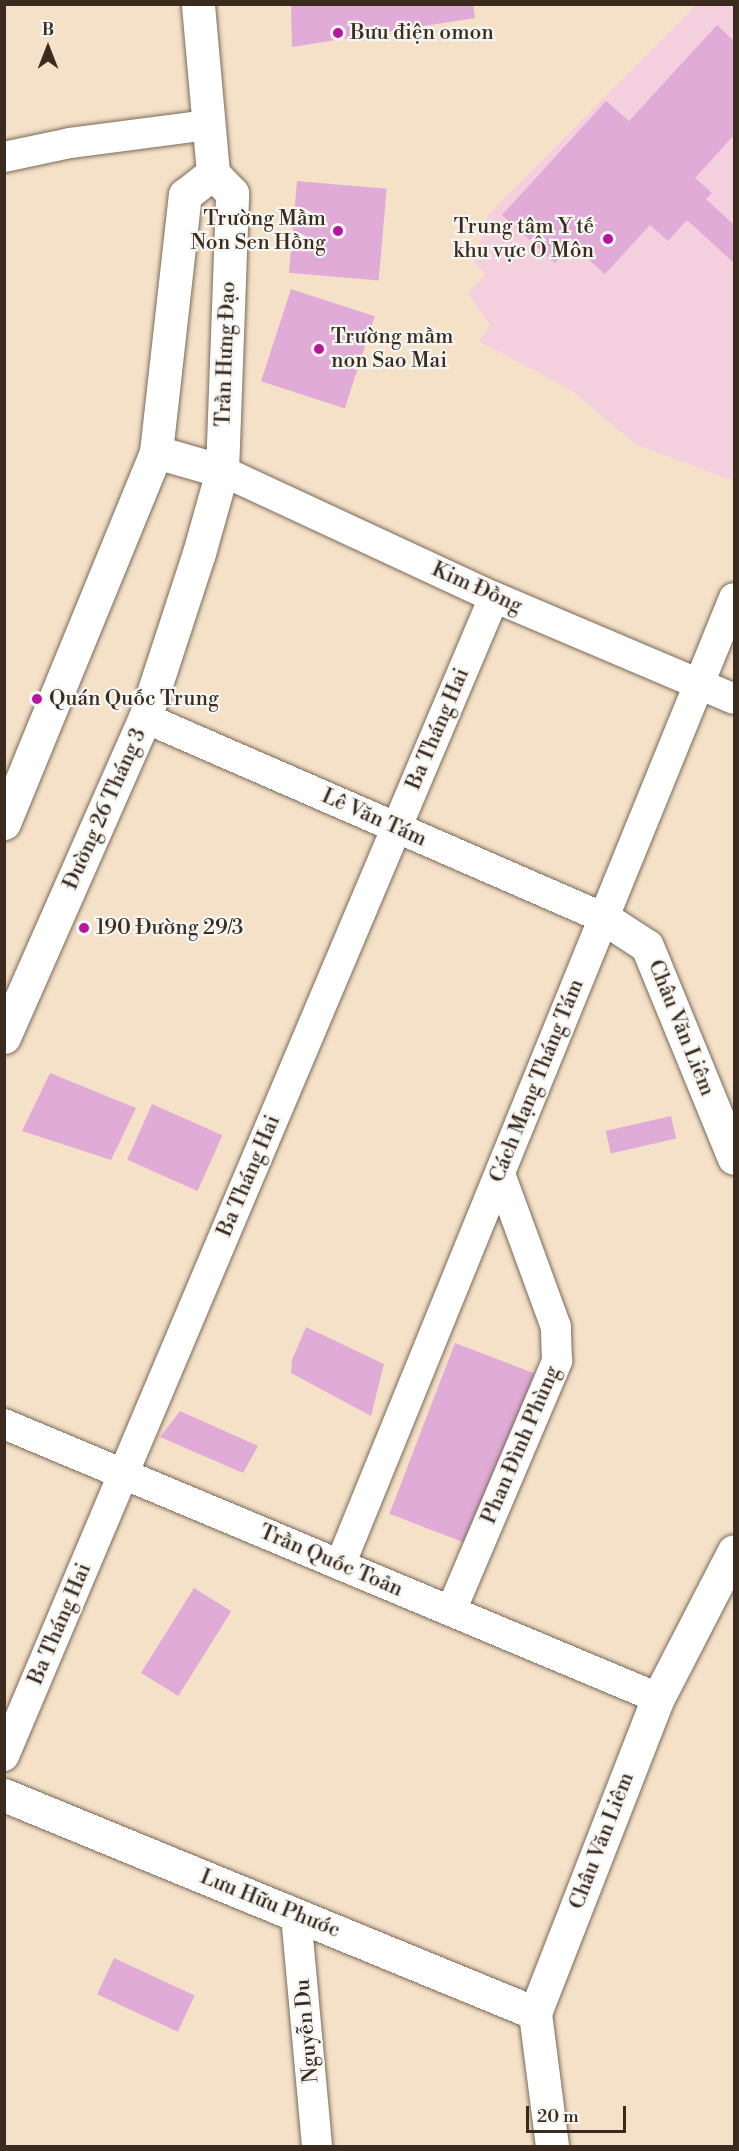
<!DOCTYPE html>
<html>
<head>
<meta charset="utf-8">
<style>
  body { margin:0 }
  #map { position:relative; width:739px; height:2151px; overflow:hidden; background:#f4e1c8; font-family:"Libre Bodoni",serif }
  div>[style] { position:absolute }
  .built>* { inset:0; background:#f4cfdd }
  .building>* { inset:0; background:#e0acd7; transform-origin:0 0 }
  .roads { filter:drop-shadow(0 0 2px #7c6a5a) drop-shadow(0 0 2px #7c6a5a) }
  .street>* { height:30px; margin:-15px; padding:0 15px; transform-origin:15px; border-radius:15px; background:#fff }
  .secondary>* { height:33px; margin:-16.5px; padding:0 16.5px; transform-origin:16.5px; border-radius:16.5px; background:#fff }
  .dots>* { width:16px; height:16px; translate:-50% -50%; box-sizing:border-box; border:3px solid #f6f6f2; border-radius:50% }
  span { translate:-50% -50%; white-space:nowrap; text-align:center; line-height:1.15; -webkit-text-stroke:4.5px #f6f6f2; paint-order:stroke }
  .poi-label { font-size:21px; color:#3b2a1e }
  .left { translate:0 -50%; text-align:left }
  .right { translate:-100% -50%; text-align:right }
  .street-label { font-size:21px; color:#3b2a1e }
  .frame { position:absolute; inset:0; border:6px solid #3b2a1e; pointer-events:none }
  .north { position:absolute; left:18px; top:18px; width:60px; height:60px; -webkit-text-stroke:4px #f6f6f2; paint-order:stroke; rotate:0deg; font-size:16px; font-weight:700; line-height:24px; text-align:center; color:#3b2a1e }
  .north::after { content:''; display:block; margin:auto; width:21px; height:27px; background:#3b2a1e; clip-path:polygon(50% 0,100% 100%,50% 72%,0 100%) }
  .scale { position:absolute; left:526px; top:2106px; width:100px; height:27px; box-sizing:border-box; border:3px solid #3b2a1e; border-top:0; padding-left:8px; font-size:18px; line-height:21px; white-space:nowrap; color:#3b2a1e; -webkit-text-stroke:4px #f6f6f2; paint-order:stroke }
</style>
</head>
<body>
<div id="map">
  <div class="built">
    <div style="clip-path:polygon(696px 5px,734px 5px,734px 481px,635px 444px,571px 390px,479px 341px,490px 325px,468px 293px,486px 274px,474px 263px,488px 215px)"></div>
  </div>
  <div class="building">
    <div style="clip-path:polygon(291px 4px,473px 4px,475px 18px,292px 47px)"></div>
    <div style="clip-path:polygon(717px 25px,734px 41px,734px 135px,695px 178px,712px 193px,706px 199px,734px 225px,734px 263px,687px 220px,668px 241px,650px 225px,605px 274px,572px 245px,555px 263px,502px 215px,606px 101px,629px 121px)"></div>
    <div style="left:297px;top:181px;width:90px;height:92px;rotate:5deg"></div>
    <div style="left:291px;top:289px;width:88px;height:97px;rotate:18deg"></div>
    <div style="clip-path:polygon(50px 1073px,136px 1108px,111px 1160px,22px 1131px)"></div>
    <div style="left:152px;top:1104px;width:77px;height:61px;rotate:24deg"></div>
    <div style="left:671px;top:1116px;width:23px;height:67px;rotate:77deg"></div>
    <div style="clip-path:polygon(306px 1327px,384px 1364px,371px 1416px,291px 1373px,292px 1360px)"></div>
    <div style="left:455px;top:1343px;width:85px;height:183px;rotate:21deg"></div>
    <div style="clip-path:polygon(180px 1411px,258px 1446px,243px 1473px,160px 1437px)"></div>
    <div style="left:194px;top:1588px;width:44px;height:100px;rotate:32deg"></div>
    <div style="left:114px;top:1958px;width:89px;height:40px;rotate:25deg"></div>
  </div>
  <div class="roads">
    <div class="street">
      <div style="left:4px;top:157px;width:67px;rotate:-12deg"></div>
      <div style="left:70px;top:143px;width:140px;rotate:-7.4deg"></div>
      <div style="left:222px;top:471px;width:300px;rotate:24.9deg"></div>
      <div style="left:494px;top:597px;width:261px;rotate:23deg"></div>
      <div style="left:145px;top:718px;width:501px;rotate:23.54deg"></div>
      <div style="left:4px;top:1424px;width:709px;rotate:22.73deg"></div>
      <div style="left:340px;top:1565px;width:1044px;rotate:-67.83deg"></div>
      <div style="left:451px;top:1611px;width:272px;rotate:-67deg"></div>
      <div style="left:557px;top:1361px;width:34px;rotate:-92deg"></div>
      <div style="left:556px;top:1327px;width:163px;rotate:-110.1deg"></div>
      <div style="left:4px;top:1756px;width:1258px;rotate:-67.08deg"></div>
      <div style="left:296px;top:1915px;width:232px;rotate:84.8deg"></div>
    </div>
    <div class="secondary">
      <div style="left:156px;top:452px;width:69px;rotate:16.1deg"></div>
      <div style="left:4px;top:823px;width:401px;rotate:-67.7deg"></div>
      <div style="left:156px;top:452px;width:259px;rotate:-83.6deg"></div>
      <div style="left:185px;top:195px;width:36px;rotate:-38deg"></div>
      <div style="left:604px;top:918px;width:51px;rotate:33.1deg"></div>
      <div style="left:647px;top:946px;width:229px;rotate:67.7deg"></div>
      <div style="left:4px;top:1037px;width:349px;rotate:-66.2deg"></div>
      <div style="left:145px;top:718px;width:174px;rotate:-71.9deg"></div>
      <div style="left:199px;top:553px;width:85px;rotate:-74.3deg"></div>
      <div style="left:222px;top:471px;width:278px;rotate:-87.9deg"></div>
      <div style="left:232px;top:193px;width:28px;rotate:-134deg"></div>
      <div style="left:213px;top:173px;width:170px;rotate:-95.1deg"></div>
      <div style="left:4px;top:1795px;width:574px;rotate:22.32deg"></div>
      <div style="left:552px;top:2146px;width:134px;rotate:-97.3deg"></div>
      <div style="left:535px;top:2013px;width:338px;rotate:-68.7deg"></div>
      <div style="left:658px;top:1698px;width:165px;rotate:-62.7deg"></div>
    </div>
  </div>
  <div class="dots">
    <div style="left:338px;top:33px;background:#b5179e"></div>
    <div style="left:338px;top:231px;background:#b5179e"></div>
    <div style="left:608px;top:239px;background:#b5179e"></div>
    <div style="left:319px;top:349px;background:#b5179e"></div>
    <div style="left:37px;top:699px;background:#b5179e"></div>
    <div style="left:84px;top:928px;background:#b5179e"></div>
  </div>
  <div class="poi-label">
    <span class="left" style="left:350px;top:33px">Bưu điện omon</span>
    <span class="right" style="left:326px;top:231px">Trường Mầm<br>Non Sen Hồng</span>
    <span class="right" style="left:594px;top:239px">Trung tâm Y tế<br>khu vực Ô Môn</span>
    <span class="left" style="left:331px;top:349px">Trường mầm<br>non Sao Mai</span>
    <span class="left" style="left:49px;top:699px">Quán Quốc Trung</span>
    <span class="left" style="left:96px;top:928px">190 Đường 29/3</span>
  </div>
  <div class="street-label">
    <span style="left:226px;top:354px;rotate:-88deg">Trần Hưng Đạo</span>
    <span style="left:477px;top:588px;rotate:24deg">Kim Đồng</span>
    <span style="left:438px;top:729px;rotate:-67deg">Ba Tháng Hai</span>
    <span style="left:105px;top:809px;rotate:-66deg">Đường 26 Tháng 3</span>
    <span style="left:374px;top:818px;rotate:24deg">Lê Văn Tám</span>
    <span style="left:681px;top:1028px;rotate:68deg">Châu Văn Liêm</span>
    <span style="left:537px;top:1081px;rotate:-68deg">Cách Mạng Tháng Tám</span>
    <span style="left:249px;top:1176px;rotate:-67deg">Ba Tháng Hai</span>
    <span style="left:521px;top:1445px;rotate:-67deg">Phan Đình Phùng</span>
    <span style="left:331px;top:1561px;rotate:23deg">Trần Quốc Toản</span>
    <span style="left:60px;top:1624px;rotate:-67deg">Ba Tháng Hai</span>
    <span style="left:602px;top:1841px;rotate:-69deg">Châu Văn Liêm</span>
    <span style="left:270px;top:1904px;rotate:22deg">Lưu Hữu Phước</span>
    <span style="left:307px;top:2031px;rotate:-95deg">Nguyễn Du</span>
  </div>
  <div class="frame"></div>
  <div class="north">B</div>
  <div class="scale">20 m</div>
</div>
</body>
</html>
